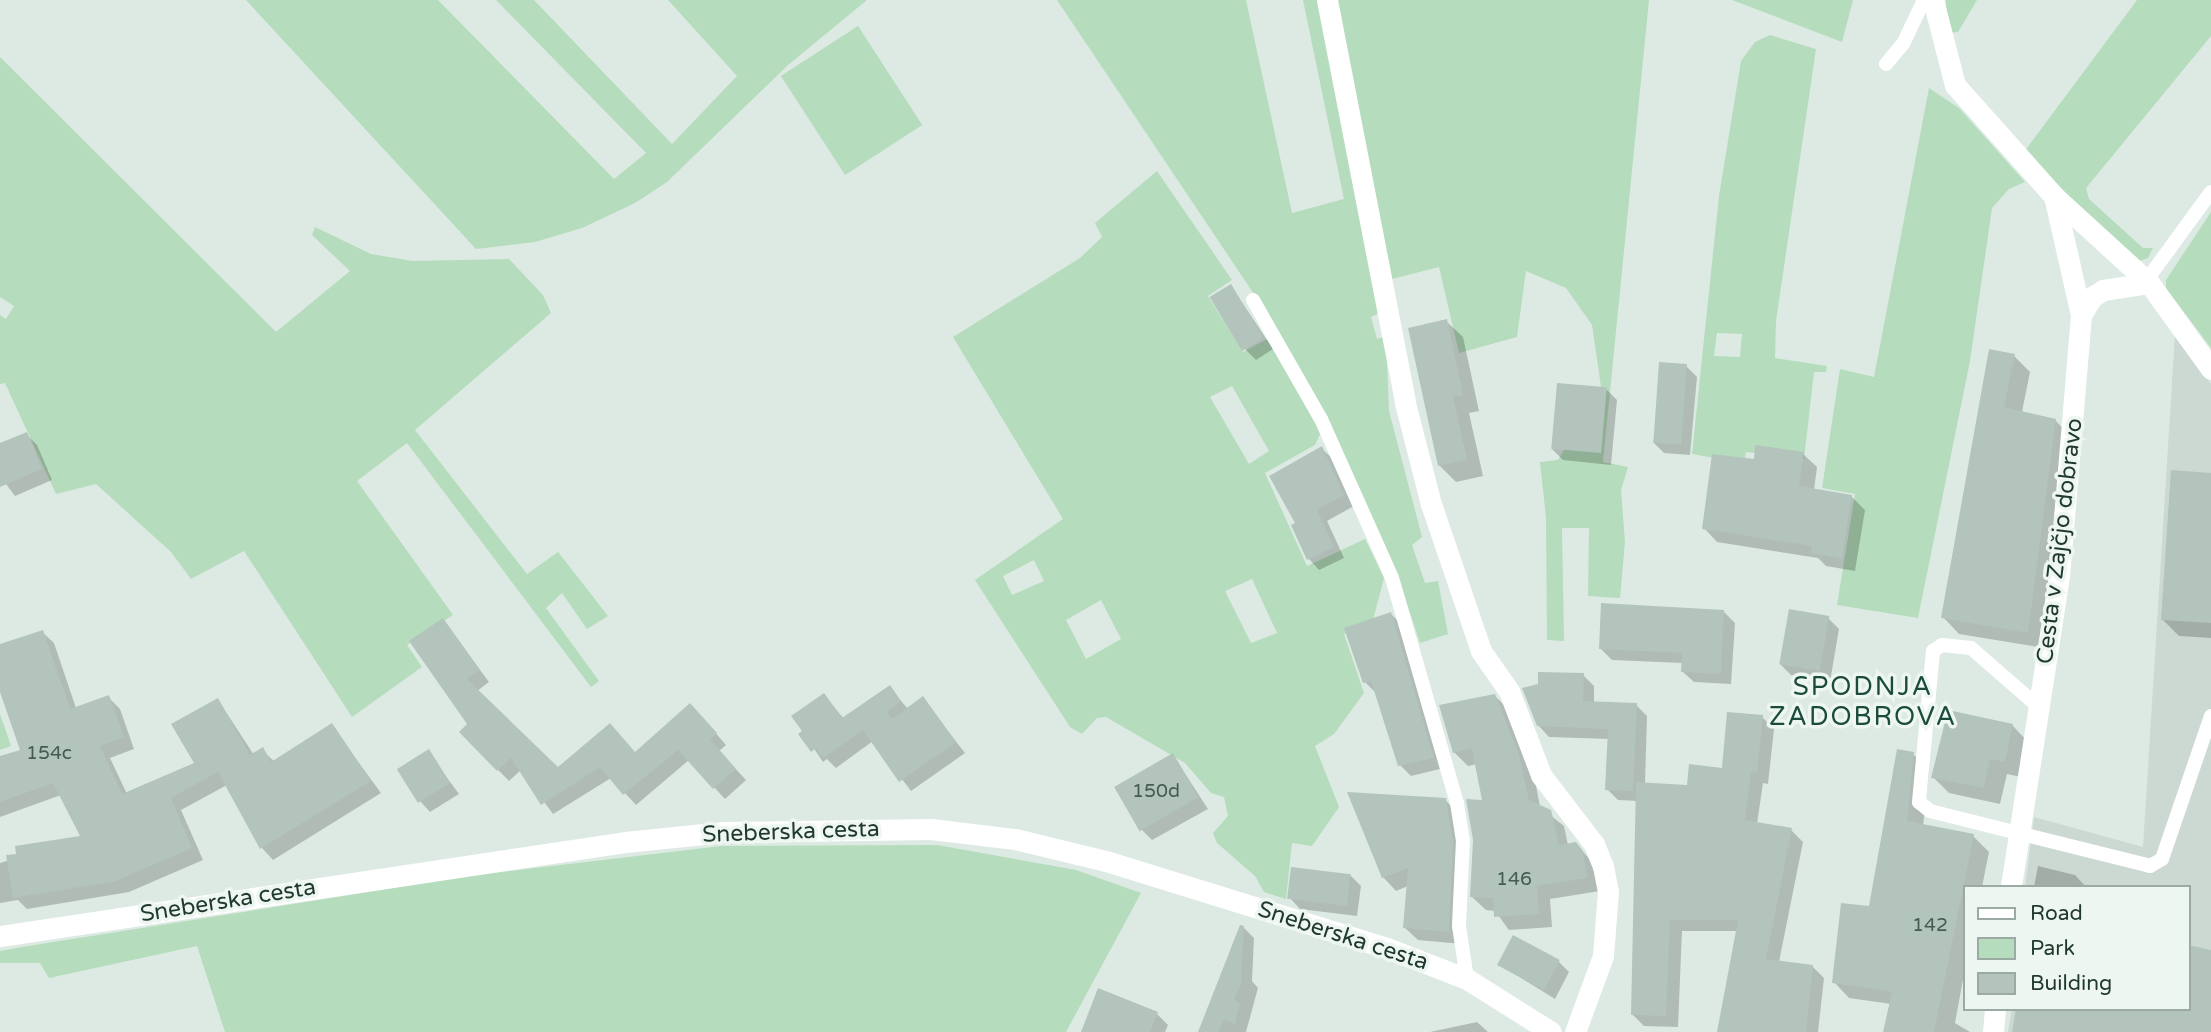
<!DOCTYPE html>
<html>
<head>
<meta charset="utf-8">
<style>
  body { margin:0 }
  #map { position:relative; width:2211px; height:1032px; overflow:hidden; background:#ddeae3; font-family:"Varela Round",sans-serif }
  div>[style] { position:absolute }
  .built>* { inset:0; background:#ccd9d2 }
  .green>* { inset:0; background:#b5dcbc; transform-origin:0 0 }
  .shadow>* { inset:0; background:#0003 }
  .building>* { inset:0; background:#b3c4bc; transform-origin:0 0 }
  .service>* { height:14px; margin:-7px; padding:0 7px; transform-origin:7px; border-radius:7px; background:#fff }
  .minor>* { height:21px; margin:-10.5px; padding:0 10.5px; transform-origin:10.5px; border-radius:10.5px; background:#fff }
  .tertiary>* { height:21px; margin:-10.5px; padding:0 10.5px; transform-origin:10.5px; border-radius:10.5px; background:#fff }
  span { translate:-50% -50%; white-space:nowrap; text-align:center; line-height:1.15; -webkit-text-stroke:7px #eef6f1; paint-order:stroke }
  .number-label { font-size:19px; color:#445c52 }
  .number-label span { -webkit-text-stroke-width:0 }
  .street-label { font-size:23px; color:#1f392f }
  .quarter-label { font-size:26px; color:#1b4b3b; letter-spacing:2px }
  .legend { position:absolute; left:1963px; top:885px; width:228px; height:126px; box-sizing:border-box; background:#eef6f1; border:2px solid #9baaa3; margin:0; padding:9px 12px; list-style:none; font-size:21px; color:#1f392f }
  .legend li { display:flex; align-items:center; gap:14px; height:35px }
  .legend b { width:35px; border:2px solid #9baaa3 }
</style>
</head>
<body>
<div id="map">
  <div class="built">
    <div style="clip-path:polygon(2175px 334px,2211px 384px,2211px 1032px,2008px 1032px,2012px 1009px,2188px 1009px,2188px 887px,2025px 887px,2034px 817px,2143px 847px)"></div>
  </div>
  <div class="green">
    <div style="clip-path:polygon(246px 0,438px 0,614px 179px,646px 153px,496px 0,534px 0,672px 144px,737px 76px,668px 0,867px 0,788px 65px,667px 182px,635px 203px,582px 228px,535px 242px,476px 249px)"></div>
    <div style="clip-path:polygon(1057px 0,1246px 0,1292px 213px,1344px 199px,1303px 0,1319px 0,1381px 312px,1371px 317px,1377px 339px,1386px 336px,1389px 411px,1422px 537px,1412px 545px,1425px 583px,1438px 581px,1448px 634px,1420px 643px,1397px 573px,1276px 327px)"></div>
    <div style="clip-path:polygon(1333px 0,1649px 0,1603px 462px,1628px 467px,1621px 490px,1625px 542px,1620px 598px,1588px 596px,1589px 528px,1562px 528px,1564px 641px,1547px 640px,1546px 518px,1540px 462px,1558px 460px,1601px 387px,1592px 325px,1566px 288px,1526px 271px,1517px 337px,1459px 353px,1439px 267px,1388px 280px)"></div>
    <div style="clip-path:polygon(1732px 0,1853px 0,1842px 42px)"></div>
    <div style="clip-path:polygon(1946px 0,1977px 0,1958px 32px,1947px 33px)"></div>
    <div style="clip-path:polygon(2137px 0,2211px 0,2211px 36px,2086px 188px,2089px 199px,2143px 248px,2153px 248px,2148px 258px,2136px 262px,2024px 152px)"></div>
    <div style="left:858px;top:26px;width:118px;height:92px;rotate:57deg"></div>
    <div style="clip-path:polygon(evenodd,1770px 35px,1816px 49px,1776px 321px,1775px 358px,1827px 366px,1826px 372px,1814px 372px,1804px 459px,1746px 452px,1744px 463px,1692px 454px,1719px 196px,1741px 61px,1755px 42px,1770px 35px,1717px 333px,1742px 334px,1740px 357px,1714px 356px,1717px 333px)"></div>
    <div style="clip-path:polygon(0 57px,276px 332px,350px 271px,312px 235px,315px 227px,371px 254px,413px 261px,509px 259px,543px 295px,551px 313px,415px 430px,527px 574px,558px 552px,608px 616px,587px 629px,562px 593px,546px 608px,599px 681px,591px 687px,407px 443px,357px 481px,453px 615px,407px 645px,422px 667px,352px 717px,244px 551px,191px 579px,171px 552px,96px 484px,56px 494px,5px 383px,0 384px,0 315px,6px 319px,14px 306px,0 297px)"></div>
    <div style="clip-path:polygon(1929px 88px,1959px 108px,2025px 182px,2009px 189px,1992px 208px,1970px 361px,1918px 618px,1837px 605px,1855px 494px,1822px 488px,1840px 369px,1874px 377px)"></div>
    <div style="clip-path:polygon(evenodd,1157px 171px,1232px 280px,1208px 296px,1243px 352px,1267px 339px,1321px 432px,1315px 445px,1265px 473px,1307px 566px,1365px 539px,1384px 578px,1373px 620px,1344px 634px,1364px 693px,1334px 734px,1315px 746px,1339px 807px,1312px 846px,1292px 843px,1286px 899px,1264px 892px,1255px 876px,1217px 843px,1213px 833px,1228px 816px,1224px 797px,1211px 793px,1185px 763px,1106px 717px,1097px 718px,1082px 734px,1070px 727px,975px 580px,1063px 519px,953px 337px,1080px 258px,1102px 237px,1095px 223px,1157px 171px,1232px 386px,1269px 451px,1249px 464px,1210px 397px,1232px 386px,1157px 171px,1034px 560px,1044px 581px,1012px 595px,1003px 576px,1034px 560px,1157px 171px,1252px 579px,1277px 633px,1251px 643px,1225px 591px,1252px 579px,1157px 171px,1101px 600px,1121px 639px,1086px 659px,1066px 620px,1101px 600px)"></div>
    <div style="clip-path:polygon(2211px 212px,2211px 348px,2166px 288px,2166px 280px)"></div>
    <div style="clip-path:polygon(0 714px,11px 746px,0 750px)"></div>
    <div style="clip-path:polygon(937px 845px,1076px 870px,1141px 893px,1066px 1032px,225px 1032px,197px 946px,49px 978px,40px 963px,0 963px,0 951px,22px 947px,476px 875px,721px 846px)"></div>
  </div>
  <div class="shadow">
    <div style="clip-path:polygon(1231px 286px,1273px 349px,1256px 360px,1245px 349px)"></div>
    <div style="clip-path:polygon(1446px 321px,1463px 337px,1479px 411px,1469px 413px,1483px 476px,1456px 482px,1439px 465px)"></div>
    <div style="clip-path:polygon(2014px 356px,2030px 372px,2022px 412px,2055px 420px,2071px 437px,2044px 648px,1959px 634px,1943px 617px)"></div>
    <div style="clip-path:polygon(1686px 366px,1697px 377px,1690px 455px,1664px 453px,1653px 442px)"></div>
    <div style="clip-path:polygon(1606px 389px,1617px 400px,1611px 465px,1563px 460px,1552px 449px)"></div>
    <div style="clip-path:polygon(26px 434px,37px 445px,52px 480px,15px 496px,0 476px,0 445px)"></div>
    <div style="clip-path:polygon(1322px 449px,1333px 459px,1354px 506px,1327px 521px,1344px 558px,1319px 570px,1309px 559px,1297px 524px)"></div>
    <div style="clip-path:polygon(1803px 454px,1817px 467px,1814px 490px,1852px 497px,1865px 510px,1855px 571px,1826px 566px,1818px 558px,1717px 542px,1704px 528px,1755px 461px)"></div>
    <div style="clip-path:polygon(2211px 475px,2211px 638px,2179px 636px,2163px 620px)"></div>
    <div style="clip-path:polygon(1724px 612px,1735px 623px,1731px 684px,1694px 682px,1683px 672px,1683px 663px,1612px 660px,1601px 649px)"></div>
    <div style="clip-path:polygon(1391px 614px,1402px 625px,1444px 768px,1411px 776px,1400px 765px,1376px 693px,1365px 682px)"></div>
    <div style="clip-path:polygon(1828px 618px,1839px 629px,1830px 682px,1791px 675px,1780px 664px)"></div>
    <div style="clip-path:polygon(443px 620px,489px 682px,477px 691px,558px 770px,636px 754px,701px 716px,726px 745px,719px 751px,746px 780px,725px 799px,689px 760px,636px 805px,611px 778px,553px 814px,521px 770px,509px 781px,461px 732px,470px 724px)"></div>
    <div style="clip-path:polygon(42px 632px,54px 643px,76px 708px,108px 697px,120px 709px,134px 749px,110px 758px,127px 794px,196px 764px,218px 700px,254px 755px,262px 750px,275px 762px,331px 725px,381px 793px,273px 860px,262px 848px,227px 785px,181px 810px,203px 860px,129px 892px,27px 909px,18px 900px,0 903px,0 863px,83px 837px,61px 795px,0 817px,0 758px,22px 751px,0 686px,0 646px)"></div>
    <div style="clip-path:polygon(1583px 675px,1594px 686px,1594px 703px,1636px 705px,1647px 716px,1645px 784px,1689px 787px,1723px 770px,1762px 717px,1774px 729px,1768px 784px,1763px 783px,1757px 824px,1791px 830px,1803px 842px,1779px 962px,1812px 966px,1824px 978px,1818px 1032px,1719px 1032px,1737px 931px,1682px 931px,1678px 1027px,1644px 1026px,1632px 1014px,1638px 801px,1618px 800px,1607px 789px,1609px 739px,1549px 737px,1538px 725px)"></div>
    <div style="clip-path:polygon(889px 687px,908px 709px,923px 699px,965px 753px,911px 791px,873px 741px,836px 768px,827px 759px,823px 762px,793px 717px,824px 695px,844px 719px)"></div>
    <div style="clip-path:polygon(1494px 695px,1508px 709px,1533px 770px,1540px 807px,1564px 826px,1568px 845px,1575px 843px,1596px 866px,1600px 891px,1550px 899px,1552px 927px,1509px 930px,1495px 911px,1486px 910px,1472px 897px,1484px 802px,1477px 764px,1468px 766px,1454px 752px)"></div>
    <div style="clip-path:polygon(2012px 725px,2028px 742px,2021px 777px,2007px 774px,2000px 804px,1949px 793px,1933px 777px)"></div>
    <div style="clip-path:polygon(428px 752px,459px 794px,430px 812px,420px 801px)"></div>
    <div style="clip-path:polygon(1913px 754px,1929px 770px,1923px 826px,1973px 836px,1989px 852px,1982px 887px,1964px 887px,1964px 974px,1955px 1023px,1970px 1032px,1885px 1032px,1891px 1004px,1849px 998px,1834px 982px,1870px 908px)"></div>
    <div style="clip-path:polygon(1173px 755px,1208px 809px,1152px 840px,1141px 829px)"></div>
    <div style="clip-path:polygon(1445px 800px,1458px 813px,1462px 944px,1418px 940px,1404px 927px,1408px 886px,1396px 891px,1383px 877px)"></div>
    <div style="clip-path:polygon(2038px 866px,2075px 875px,2086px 887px,2034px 887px)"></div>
    <div style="clip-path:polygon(1350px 875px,1361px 886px,1357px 916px,1300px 909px,1290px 898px)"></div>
    <div style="clip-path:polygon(1243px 927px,1254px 938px,1252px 981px,1258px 988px,1246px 1032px,1203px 1032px)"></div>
    <div style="clip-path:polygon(1558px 961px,1569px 972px,1555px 999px,1499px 964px)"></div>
    <div style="clip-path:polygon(1157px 1014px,1168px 1025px,1165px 1032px,1083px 1032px)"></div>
    <div style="clip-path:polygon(1477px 1022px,1488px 1032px,1430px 1032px)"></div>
  </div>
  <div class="building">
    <div style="left:1231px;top:284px;width:63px;height:25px;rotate:59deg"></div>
    <div style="clip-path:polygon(1447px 319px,1463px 395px,1453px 397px,1467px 460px,1438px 466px,1408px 328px)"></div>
    <div style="clip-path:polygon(1989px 349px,2015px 354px,2004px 407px,2056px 419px,2028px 633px,1941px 618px)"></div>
    <div style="left:1659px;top:362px;width:28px;height:81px;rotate:4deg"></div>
    <div style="left:1557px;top:383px;width:50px;height:66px;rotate:5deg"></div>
    <div style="clip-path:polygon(27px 432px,42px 469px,0 487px,0 443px)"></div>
    <div style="clip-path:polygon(1755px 445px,1804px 452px,1799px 486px,1852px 495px,1842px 559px,1811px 553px,1812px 546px,1702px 529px,1712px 454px,1754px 459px)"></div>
    <div style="clip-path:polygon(1322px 446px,1344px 495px,1317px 510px,1334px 547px,1307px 560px,1291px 525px,1295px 523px,1269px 476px)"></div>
    <div style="clip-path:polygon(2171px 470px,2211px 473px,2211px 623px,2161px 620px)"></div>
    <div style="clip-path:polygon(1601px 603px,1724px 610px,1721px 674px,1681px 672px,1682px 653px,1599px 649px)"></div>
    <div style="left:1789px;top:609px;width:41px;height:56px;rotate:10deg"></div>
    <div style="clip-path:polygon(1391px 612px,1434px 758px,1398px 766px,1371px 681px,1363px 683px,1344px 628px)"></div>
    <div style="clip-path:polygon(443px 618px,480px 670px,467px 679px,558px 767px,610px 723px,635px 752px,690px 703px,717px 733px,710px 739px,736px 769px,713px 789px,678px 750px,623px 795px,600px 767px,541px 805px,511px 758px,497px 771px,459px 732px,467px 724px,409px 641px)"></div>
    <div style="clip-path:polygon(43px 630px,70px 709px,109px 695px,124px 737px,100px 746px,122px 794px,194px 763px,171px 724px,218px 698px,250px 755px,263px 747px,271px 762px,332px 723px,371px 781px,260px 849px,218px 772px,171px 798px,192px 848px,116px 881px,13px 898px,6px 855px,16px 854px,15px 846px,80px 836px,53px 783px,0 802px,0 756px,20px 750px,0 692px,0 644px)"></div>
    <div style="clip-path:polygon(1538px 672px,1584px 673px,1583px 701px,1637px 703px,1633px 791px,1605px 790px,1608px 729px,1537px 726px,1522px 688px,1538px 684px)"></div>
    <div style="clip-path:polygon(890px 685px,901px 701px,887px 712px,892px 719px,923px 696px,956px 742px,899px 782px,863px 730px,823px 758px,816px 748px,811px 752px,798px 734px,802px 731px,791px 716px,824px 693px,842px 718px)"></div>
    <div style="clip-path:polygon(1495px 694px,1519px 755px,1529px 800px,1551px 810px,1559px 845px,1576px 842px,1583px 851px,1587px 878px,1537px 886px,1539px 914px,1494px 917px,1493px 898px,1470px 897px,1473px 840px,1466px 799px,1482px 800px,1472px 749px,1453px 753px,1439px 705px)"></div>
    <div style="clip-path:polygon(1948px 710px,2013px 724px,2005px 762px,1990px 759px,1984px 788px,1931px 778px)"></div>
    <div style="clip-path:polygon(1727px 712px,1763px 715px,1757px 773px,1751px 772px,1745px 820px,1792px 828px,1766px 959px,1813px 965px,1806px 1032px,1717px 1032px,1738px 920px,1670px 920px,1666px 1016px,1631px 1015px,1636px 782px,1687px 785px,1689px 764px,1722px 768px)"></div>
    <div style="left:429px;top:749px;width:40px;height:38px;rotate:58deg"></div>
    <div style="clip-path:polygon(1897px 749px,1914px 752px,1907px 821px,1974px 834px,1934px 1032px,1883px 1032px,1892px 992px,1832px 983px,1841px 903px,1869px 906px)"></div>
    <div style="left:1173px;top:753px;width:51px;height:68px;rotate:60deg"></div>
    <div style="clip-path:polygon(1347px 792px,1446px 798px,1453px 841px,1449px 932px,1403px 928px,1408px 868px,1382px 878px)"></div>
    <div style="left:1291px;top:867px;width:60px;height:32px;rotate:7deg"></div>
    <div style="clip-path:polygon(1240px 925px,1244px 926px,1241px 985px,1234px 999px,1240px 1003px,1235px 1024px,1224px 1019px,1218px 1032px,1198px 1032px)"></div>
    <div style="left:1513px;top:935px;width:53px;height:34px;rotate:28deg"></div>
    <div style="clip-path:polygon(2188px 945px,2211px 950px,2211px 1032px,2012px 1032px,2016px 1009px,2188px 1009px)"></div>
    <div style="clip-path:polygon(1098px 988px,1158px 1012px,1150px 1032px,1081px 1032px)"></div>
  </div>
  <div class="service">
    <div style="left:1886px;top:64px;width:26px;rotate:-50deg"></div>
    <div style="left:1903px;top:44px;width:49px;rotate:-64.5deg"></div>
    <div style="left:2146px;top:281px;width:110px;rotate:-53.9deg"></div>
    <div style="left:1253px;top:300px;width:137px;rotate:60.3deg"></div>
    <div style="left:1321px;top:419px;width:174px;rotate:65.9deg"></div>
    <div style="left:1392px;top:578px;width:234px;rotate:73.9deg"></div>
    <div style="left:1457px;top:803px;width:37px;rotate:81deg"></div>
    <div style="left:1463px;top:840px;width:86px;rotate:92.7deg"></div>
    <div style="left:1459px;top:926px;width:54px;rotate:81.4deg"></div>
    <div style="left:2039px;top:707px;width:90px;rotate:-139.1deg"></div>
    <div style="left:1971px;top:648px;width:29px;rotate:-174deg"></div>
    <div style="left:1942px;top:645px;width:11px;rotate:146deg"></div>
    <div style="left:1933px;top:651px;width:152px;rotate:95.3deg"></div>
    <div style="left:1919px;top:802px;width:14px;rotate:39deg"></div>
    <div style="left:1930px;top:811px;width:227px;rotate:14deg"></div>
    <div style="left:2150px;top:866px;width:14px;rotate:-30deg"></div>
    <div style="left:2162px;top:859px;width:151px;rotate:-71.1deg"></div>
  </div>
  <div class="minor">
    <div style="left:1327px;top:0;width:410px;rotate:79deg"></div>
    <div style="left:1405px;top:403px;width:104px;rotate:75.6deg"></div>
    <div style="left:1431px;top:504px;width:155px;rotate:71.2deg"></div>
    <div style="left:1481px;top:651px;width:49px;rotate:55deg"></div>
    <div style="left:1509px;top:691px;width:90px;rotate:69.1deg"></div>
    <div style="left:1541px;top:775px;width:87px;rotate:52.5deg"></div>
    <div style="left:1594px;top:844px;width:24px;rotate:68deg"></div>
    <div style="left:1603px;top:866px;width:25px;rotate:79deg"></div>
    <div style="left:1608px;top:891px;width:65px;rotate:94.4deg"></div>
    <div style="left:1603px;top:956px;width:81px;rotate:110.2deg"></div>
    <div style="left:1933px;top:0;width:88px;rotate:75.5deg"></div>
    <div style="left:1955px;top:85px;width:149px;rotate:48.3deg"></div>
    <div style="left:2054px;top:196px;width:122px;rotate:77.2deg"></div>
    <div style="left:2081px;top:315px;width:262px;rotate:94.8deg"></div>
    <div style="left:2059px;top:576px;width:315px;rotate:98.8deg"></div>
    <div style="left:2056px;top:198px;width:126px;rotate:42.4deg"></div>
    <div style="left:2149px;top:283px;width:106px;rotate:54.2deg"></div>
    <div style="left:2081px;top:315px;width:21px;rotate:-59deg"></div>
    <div style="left:2092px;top:297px;width:13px;rotate:-32deg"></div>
    <div style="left:2103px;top:290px;width:47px;rotate:-8.7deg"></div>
    <div style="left:1993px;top:1032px;width:23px;rotate:-85deg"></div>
  </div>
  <div class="tertiary">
    <div style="left:0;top:936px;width:632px;rotate:-8.55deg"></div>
    <div style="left:625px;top:842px;width:99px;rotate:-5.8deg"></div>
    <div style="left:723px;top:832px;width:208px;rotate:-0.8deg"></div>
    <div style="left:931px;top:829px;width:85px;rotate:6.8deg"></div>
    <div style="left:1015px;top:839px;width:94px;rotate:13.6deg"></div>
    <div style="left:1106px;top:861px;width:294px;rotate:17.2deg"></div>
    <div style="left:1387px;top:948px;width:86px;rotate:21.2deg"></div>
    <div style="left:1467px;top:979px;width:99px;rotate:32.2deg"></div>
  </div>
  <div class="number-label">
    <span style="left:49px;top:754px">154c</span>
    <span style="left:1156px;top:792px">150d</span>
    <span style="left:1514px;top:880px">146</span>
    <span style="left:1930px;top:926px">142</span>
  </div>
  <div class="street-label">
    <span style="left:2060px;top:541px;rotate:-83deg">Cesta v Zajčjo dobravo</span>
    <span style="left:791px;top:832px;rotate:-2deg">Sneberska cesta</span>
    <span style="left:228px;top:901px;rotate:-9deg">Sneberska cesta</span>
    <span style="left:1343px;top:936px;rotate:18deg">Sneberska cesta</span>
  </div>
  <div class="quarter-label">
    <span style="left:1863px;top:702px">SPODNJA<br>ZADOBROVA</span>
  </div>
  <ul class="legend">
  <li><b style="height:9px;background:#fff"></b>Road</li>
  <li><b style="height:19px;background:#b5dcbc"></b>Park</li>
  <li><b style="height:19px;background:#b3c4bc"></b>Building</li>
  </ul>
</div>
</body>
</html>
